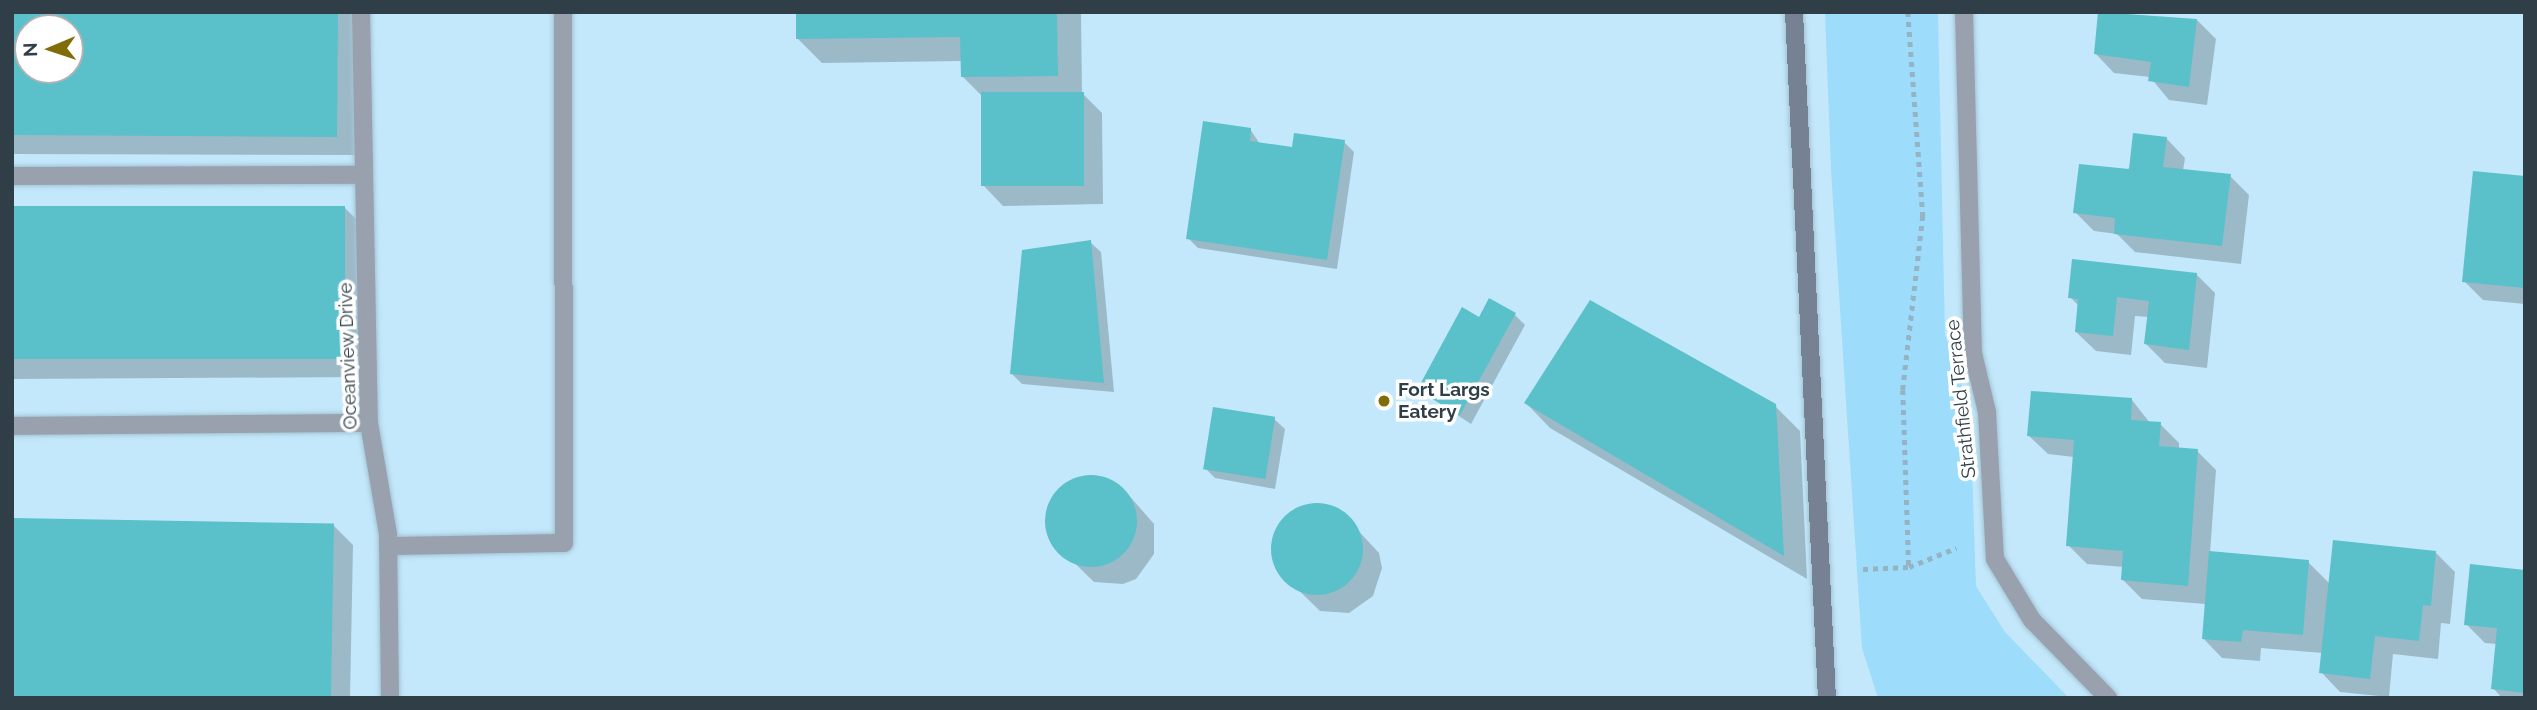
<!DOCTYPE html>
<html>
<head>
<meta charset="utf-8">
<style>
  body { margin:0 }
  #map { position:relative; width:2537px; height:710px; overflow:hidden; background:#c3e8fb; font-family:Raleway,sans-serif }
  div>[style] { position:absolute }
  .green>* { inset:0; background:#9edcfc }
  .shadow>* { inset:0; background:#0003 }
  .building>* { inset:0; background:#5ac0ca; transform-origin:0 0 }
  .round { border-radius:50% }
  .path>* { height:4.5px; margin-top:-2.25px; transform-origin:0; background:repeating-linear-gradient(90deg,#95b3c3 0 5px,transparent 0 10px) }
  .roads { filter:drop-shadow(0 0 2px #a3c3d3) drop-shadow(0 0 2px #a3c3d3) }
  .street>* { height:18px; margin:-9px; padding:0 9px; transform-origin:9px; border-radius:9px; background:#99a1ae }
  .secondary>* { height:18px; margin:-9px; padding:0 9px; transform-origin:9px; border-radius:9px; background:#768294 }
  .dots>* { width:19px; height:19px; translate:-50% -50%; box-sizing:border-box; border:4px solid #fff; border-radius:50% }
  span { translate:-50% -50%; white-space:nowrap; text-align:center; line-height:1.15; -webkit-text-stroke:7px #fff; paint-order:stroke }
  .street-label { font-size:19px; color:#303f47 }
  .poi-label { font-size:19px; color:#303f47; font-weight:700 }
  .left { translate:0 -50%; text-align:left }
  .frame { position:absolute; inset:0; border:14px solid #303f47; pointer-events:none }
  .north { position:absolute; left:14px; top:14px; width:70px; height:70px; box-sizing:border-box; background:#fff; border:2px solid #acb2b5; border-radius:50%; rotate:268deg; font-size:19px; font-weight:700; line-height:28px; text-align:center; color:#303f47 }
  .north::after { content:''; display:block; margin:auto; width:24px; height:32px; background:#806d08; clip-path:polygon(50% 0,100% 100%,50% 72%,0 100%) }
</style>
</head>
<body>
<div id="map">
  <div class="green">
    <div style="clip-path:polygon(1825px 12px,1938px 12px,1945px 334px,1964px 392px,1972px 470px,1976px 586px,2005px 632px,2069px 698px,1878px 698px,1862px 648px,1831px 170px)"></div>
  </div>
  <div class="shadow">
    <div style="clip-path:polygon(evenodd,12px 12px,356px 12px,356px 155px,12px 154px,12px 12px,28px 28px,70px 28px,70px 70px,28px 70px,28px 28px)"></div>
    <div style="clip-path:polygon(797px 12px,1081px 12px,1082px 93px,1102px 113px,1103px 204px,1003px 206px,984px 186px,982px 96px,962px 76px,962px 61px,822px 63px,798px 39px)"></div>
    <div style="clip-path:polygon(2100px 12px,2197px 20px,2216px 39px,2207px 105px,2169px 100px,2150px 77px,2114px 73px,2095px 53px)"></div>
    <div style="clip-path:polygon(1250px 129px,1260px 144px,1294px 149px,1344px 142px,1354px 152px,1337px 269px,1198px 248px,1188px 238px)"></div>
    <div style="clip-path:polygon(2166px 138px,2185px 158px,2183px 171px,2230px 176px,2249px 195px,2241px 264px,2135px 252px,2117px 234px,2094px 231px,2075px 212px)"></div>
    <div style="clip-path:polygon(2525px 178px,2525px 304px,2483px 300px,2464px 281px)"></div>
    <div style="clip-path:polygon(345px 208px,364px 227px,364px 377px,12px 379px,12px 210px)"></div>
    <div style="clip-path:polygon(1090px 242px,1101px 252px,1114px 392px,1022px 384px,1012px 374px)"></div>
    <div style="clip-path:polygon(2196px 274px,2215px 293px,2207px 368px,2165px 363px,2146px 344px,2149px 317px,2135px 316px,2131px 355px,2096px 351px,2076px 332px,2079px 306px,2070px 297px)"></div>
    <div style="clip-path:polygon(1515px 315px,1525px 325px,1471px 424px,1419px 390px,1480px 319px)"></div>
    <div style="clip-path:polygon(2132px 400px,2150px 423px,2160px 424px,2179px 443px,2179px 449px,2197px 451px,2216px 470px,2210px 553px,2308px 562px,2330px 584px,2436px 553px,2455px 572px,2450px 624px,2441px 623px,2438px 659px,2393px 654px,2389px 697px,2340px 692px,2321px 672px,2323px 653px,2261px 648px,2260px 661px,2222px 658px,2203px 638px,2206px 604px,2142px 599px,2123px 580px,2124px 567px,2087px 564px,2068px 545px,2074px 457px,2048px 454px,2028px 435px)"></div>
    <div style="clip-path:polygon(1526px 403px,1775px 406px,1800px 431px,1807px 579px,1550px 428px)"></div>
    <div style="clip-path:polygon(1274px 419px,1285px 429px,1275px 489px,1215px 478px,1205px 468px)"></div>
    <div style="clip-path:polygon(1102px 477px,1126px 492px,1154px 524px,1154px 554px,1136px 579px,1123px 584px,1094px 582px,1052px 541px,1047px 528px,1052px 500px,1072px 480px)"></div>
    <div style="clip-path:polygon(1312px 505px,1340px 511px,1379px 553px,1382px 568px,1373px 596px,1349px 613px,1320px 611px,1278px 570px,1273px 542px,1286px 516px)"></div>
    <div style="clip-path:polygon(334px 526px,353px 545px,350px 698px,12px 698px)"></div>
    <div style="clip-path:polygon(2525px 572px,2525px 698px,2502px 698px,2493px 688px,2497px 644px,2485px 643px,2466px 624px)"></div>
  </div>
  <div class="building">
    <div style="clip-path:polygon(evenodd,12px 12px,338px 12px,337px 137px,12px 135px,12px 12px,28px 28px,70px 28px,70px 70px,28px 70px,28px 28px)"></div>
    <div style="clip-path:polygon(796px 12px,1057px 12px,1058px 76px,961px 77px,960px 37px,796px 39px)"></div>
    <div style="clip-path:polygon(2098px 12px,2197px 19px,2189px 87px,2148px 81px,2151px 62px,2094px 54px)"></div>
    <div style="left:1084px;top:92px;width:94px;height:103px;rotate:90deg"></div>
    <div style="clip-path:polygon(1203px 121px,1251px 128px,1250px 141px,1292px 147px,1294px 133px,1345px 140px,1327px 260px,1186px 239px)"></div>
    <div style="clip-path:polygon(2133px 133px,2167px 137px,2163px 167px,2231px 174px,2222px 246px,2114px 234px,2115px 218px,2073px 213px,2079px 164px,2129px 169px)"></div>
    <div style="clip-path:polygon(2473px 171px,2525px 176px,2525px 288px,2462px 282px)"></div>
    <div style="left:345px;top:206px;width:153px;height:333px;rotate:90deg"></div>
    <div style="clip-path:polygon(1091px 240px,1104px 383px,1010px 374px,1022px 250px)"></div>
    <div style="clip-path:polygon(2072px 259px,2197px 273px,2189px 350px,2144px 344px,2149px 301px,2117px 297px,2113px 336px,2075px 332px,2078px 299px,2068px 298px)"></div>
    <div style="clip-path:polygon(1489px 298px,1516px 313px,1460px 415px,1417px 390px,1462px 307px,1479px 317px)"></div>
    <div style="clip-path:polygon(1590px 300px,1776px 404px,1784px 556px,1524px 403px)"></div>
    <div style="clip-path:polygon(2031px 391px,2132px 398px,2131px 420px,2161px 422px,2159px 446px,2198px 449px,2188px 586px,2121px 580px,2123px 551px,2066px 546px,2074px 440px,2027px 436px)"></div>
    <div style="left:1213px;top:407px;width:63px;height:63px;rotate:9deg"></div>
    <div class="round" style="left:1045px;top:475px;width:92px;height:92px"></div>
    <div class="round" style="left:1271px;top:503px;width:92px;height:92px"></div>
    <div style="left:12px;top:518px;width:322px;height:180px;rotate:1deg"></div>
    <div style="clip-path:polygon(2333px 540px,2436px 551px,2431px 606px,2423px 605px,2419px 641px,2375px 636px,2370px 679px,2319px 673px)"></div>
    <div style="clip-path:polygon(2209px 551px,2309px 560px,2303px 635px,2243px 630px,2241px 642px,2202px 639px)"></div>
    <div style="clip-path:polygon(2470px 564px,2525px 570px,2525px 693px,2491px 689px,2497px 628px,2464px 625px)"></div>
  </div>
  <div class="path">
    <div style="left:1908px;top:12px;width:205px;rotate:85.8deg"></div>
    <div style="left:1923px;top:216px;width:175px;rotate:96.6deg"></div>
    <div style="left:1903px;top:390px;width:177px;rotate:88.1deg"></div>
    <div style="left:1863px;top:569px;width:46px;rotate:-2.5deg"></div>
    <div style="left:1909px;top:567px;width:51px;rotate:-22deg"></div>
  </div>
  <div class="roads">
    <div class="street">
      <div style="left:361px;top:12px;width:411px;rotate:88.9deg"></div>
      <div style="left:369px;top:423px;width:113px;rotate:80.3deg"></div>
      <div style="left:388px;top:534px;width:164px;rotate:89.3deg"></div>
      <div style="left:1964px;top:12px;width:341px;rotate:88.5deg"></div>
      <div style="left:1973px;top:353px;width:61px;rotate:76.7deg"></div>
      <div style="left:1987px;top:412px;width:147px;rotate:86.9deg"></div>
      <div style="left:1995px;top:559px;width:71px;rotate:58.8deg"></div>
      <div style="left:2032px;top:620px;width:109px;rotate:45.7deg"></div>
      <div style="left:12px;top:176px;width:352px;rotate:-0.2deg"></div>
      <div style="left:12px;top:426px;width:357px;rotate:-0.5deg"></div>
      <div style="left:389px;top:546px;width:175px;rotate:-1deg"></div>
      <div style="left:564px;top:543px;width:531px;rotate:-90.11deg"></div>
    </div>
    <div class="secondary">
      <div style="left:1794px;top:12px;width:687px;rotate:87.25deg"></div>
    </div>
  </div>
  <div class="dots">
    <div style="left:1384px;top:401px;background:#806d08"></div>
  </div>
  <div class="street-label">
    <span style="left:348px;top:356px;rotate:-92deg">Oceanview Drive</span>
    <span style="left:1961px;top:399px;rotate:-96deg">Strathfield Terrace</span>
  </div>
  <div class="poi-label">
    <span class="left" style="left:1398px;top:401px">Fort Largs<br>Eatery</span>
  </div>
  <div class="frame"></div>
  <div class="north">N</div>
</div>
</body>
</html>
